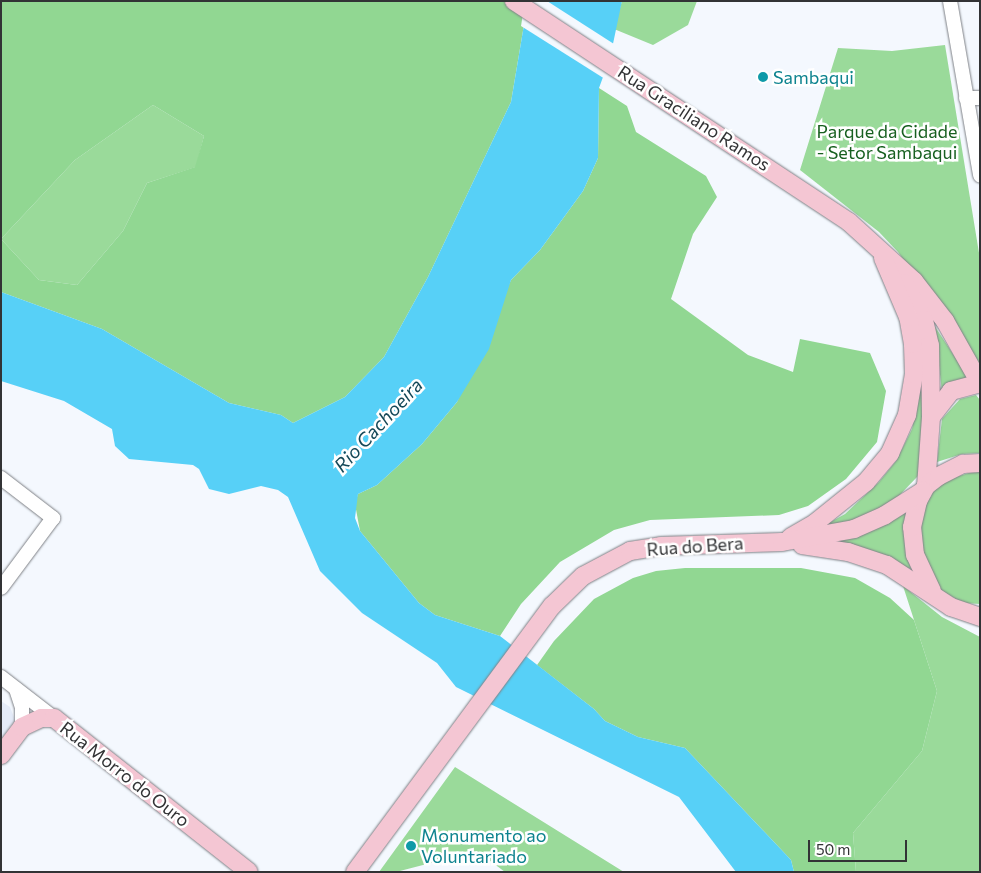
<!DOCTYPE html>
<html>
<head>
<meta charset="utf-8">
<style>
  body { margin:0 }
  #map { position:relative; width:981px; height:873px; overflow:hidden; background:#f4f8fe; font-family:Commissioner,sans-serif }
  div>[style] { position:absolute }
  .built>* { inset:0; background:#e4ebf8 }
  .green>* { inset:0; background:#9ada9a }
  .forest>* { inset:0; background:#91d792 }
  .water>* { inset:0; background:#57d0f7 }
  .pier>* { inset:0; background:#f4f8fe }
  .roads { filter:drop-shadow(0 0 1px #7e8186) drop-shadow(0 0 1px #7e8186) }
  .minor>* { height:14px; margin:-7px; padding:0 7px; transform-origin:7px; border-radius:7px; background:#fff }
  .major>* { height:18px; margin:-9px; padding:0 9px; transform-origin:9px; border-radius:9px; background:#f4c6d3 }
  .dots>* { width:14px; height:14px; translate:-50% -50%; box-sizing:border-box; border:2px solid #fff; border-radius:50% }
  span { translate:-50% -50%; white-space:nowrap; text-align:center; line-height:1.15; -webkit-text-stroke:5px #fff; paint-order:stroke }
  .culture-label { font-size:18px; color:#0d838f }
  .left { translate:0 -50%; text-align:left }
  .street-label { font-size:18px; color:#323335 }
  .park-label { font-size:18px; color:#186020 }
  .water-label { font-size:19px; color:#144858; font-style:italic }
  .frame { position:absolute; inset:0; border:2px solid #323335; pointer-events:none }
  .scale { position:absolute; left:808px; top:840px; width:99px; height:22px; box-sizing:border-box; border:2px solid #323335; border-top:0; padding-left:6px; font-size:15px; line-height:18px; white-space:nowrap; color:#323335; -webkit-text-stroke:4px #fff; paint-order:stroke }
</style>
</head>
<body>
<div id="map">
  <div class="built">
    <div style="clip-path:polygon(1px 701px,10px 707px,15px 720px,1px 739px)"></div>
  </div>
  <div class="green">
    <div style="clip-path:polygon(622px 1px,697px 1px,688px 25px,653px 45px,614px 29px)"></div>
    <div style="clip-path:polygon(945px 45px,980px 259px,980px 368px,898px 252px,879px 232px,800px 170px,838px 48px,892px 51px)"></div>
    <div style="clip-path:polygon(153px 105px,204px 136px,196px 167px,147px 183px,123px 231px,77px 285px,39px 280px,1px 239px,75px 160px)"></div>
    <div style="clip-path:polygon(932px 322px,970px 380px,942px 393px,937px 346px)"></div>
    <div style="clip-path:polygon(922px 382px,923px 465px,918px 476px,892px 503px,855px 521px,818px 529px,845px 514px,879px 482px,896px 461px,912px 429px)"></div>
    <div style="clip-path:polygon(976px 395px,980px 400px,980px 453px,962px 454px,937px 462px,942px 419px,960px 399px)"></div>
    <div style="clip-path:polygon(972px 472px,980px 472px,980px 604px,963px 603px,942px 591px,927px 573px,917px 539px,919px 516px,930px 494px,949px 479px)"></div>
    <div style="clip-path:polygon(909px 510px,907px 551px,911px 569px,825px 542px,859px 536px)"></div>
    <div style="clip-path:polygon(903px 586px,942px 617px,980px 637px,980px 872px,856px 872px,853px 833px,922px 751px,937px 691px)"></div>
    <div style="clip-path:polygon(455px 767px,624px 872px,505px 872px,477px 851px,396px 872px,379px 872px)"></div>
  </div>
  <div class="forest">
    <div style="clip-path:polygon(evenodd,1px 1px,528px 1px,511px 102px,428px 277px,384px 357px,345px 397px,293px 423px,281px 415px,229px 403px,102px 329px,1px 292px,1px 1px,153px 105px,204px 136px,195px 167px,147px 183px,123px 231px,77px 285px,39px 280px,1px 239px,75px 160px,153px 105px)"></div>
    <div style="clip-path:polygon(599px 88px,627px 106px,636px 132px,706px 176px,717px 197px,693px 234px,671px 299px,748px 355px,793px 372px,800px 339px,870px 353px,886px 391px,877px 442px,846px 479px,808px 506px,779px 515px,650px 520px,614px 530px,560px 562px,521px 604px,500px 636px,435px 615px,419px 603px,360px 531px,355px 504px,358px 494px,377px 485px,422px 444px,457px 402px,511px 280px,540px 250px,583px 191px,598px 158px)"></div>
    <div style="clip-path:polygon(685px 568px,801px 568px,855px 578px,890px 598px,914px 620px,937px 691px,922px 751px,853px 833px,856px 872px,794px 872px,791px 860px,685px 748px,638px 737px,605px 721px,594px 709px,537px 665px,554px 641px,594px 599px,633px 578px,656px 571px)"></div>
  </div>
  <div class="water">
    <div style="clip-path:polygon(528px 1px,622px 1px,610px 58px,599px 88px,598px 158px,583px 191px,540px 250px,511px 280px,489px 349px,457px 402px,422px 444px,377px 485px,358px 494px,355px 518px,360px 531px,419px 603px,435px 615px,500px 636px,594px 709px,605px 721px,638px 737px,685px 748px,791px 860px,794px 872px,736px 872px,679px 797px,456px 687px,437px 663px,362px 613px,320px 571px,288px 497px,278px 490px,261px 486px,229px 494px,209px 489px,199px 469px,193px 465px,129px 459px,115px 446px,112px 429px,64px 401px,1px 381px,1px 292px,102px 329px,229px 403px,281px 415px,293px 423px,345px 397px,384px 357px,428px 277px,511px 102px)"></div>
  </div>
  <div class="pier">
    <div style="clip-path:polygon(525px 1px,547px 1px,614px 44px,605px 79px,521px 26px)"></div>
  </div>
  <div class="roads">
    <div class="minor">
      <div style="left:950px;top:1px;width:177px;rotate:80.2deg"></div>
      <div style="left:966px;top:98px;width:14px"></div>
      <div style="left:1px;top:478px;width:66px;rotate:37.6deg"></div>
      <div style="left:53px;top:518px;width:87px;rotate:126.6deg"></div>
      <div style="left:1px;top:677px;width:67px;rotate:37.7deg"></div>
      <div style="left:16px;top:689px;width:19px;rotate:72deg"></div>
      <div style="left:22px;top:707px;width:20px;rotate:90deg"></div>
    </div>
    <div class="major">
      <div style="left:514px;top:1px;width:401px;rotate:33.4deg"></div>
      <div style="left:849px;top:222px;width:88px;rotate:42.2deg"></div>
      <div style="left:914px;top:281px;width:51px;rotate:52.2deg"></div>
      <div style="left:945px;top:321px;width:71px;rotate:60.6deg"></div>
      <div style="left:904px;top:283px;width:42px;rotate:61.6deg"></div>
      <div style="left:924px;top:320px;width:26px;rotate:77deg"></div>
      <div style="left:930px;top:345px;width:72px;rotate:89.2deg"></div>
      <div style="left:931px;top:417px;width:69px;rotate:94.1deg"></div>
      <div style="left:931px;top:417px;width:33px;rotate:-52deg"></div>
      <div style="left:951px;top:391px;width:30px;rotate:-15deg"></div>
      <div style="left:791px;top:537px;width:28px;rotate:-30deg"></div>
      <div style="left:815px;top:523px;width:65px;rotate:-38.8deg"></div>
      <div style="left:866px;top:482px;width:38px;rotate:-50deg"></div>
      <div style="left:890px;top:453px;width:42px;rotate:-65.9deg"></div>
      <div style="left:907px;top:415px;width:42px;rotate:-80.3deg"></div>
      <div style="left:914px;top:374px;width:30px;rotate:-92deg"></div>
      <div style="left:913px;top:344px;width:27px;rotate:-100deg"></div>
      <div style="left:908px;top:317px;width:64px;rotate:-113deg"></div>
      <div style="left:802px;top:545px;width:47px;rotate:8.7deg"></div>
      <div style="left:848px;top:552px;width:41px;rotate:18.4deg"></div>
      <div style="left:887px;top:565px;width:77px;rotate:33.3deg"></div>
      <div style="left:951px;top:607px;width:31px;rotate:19deg"></div>
      <div style="left:932px;top:591px;width:40px;rotate:-115deg"></div>
      <div style="left:915px;top:555px;width:28px;rotate:-96deg"></div>
      <div style="left:912px;top:527px;width:27px;rotate:-77deg"></div>
      <div style="left:918px;top:501px;width:17px;rotate:-62deg"></div>
      <div style="left:926px;top:486px;width:16px;rotate:-38deg"></div>
      <div style="left:939px;top:476px;width:27px;rotate:-27deg"></div>
      <div style="left:963px;top:464px;width:17px;rotate:-3deg"></div>
      <div style="left:1px;top:755px;width:35px;rotate:-53deg"></div>
      <div style="left:22px;top:727px;width:21px;rotate:-25deg"></div>
      <div style="left:41px;top:718px;width:13px"></div>
      <div style="left:54px;top:718px;width:248px;rotate:38.3deg"></div>
      <div style="left:355px;top:872px;width:331px;rotate:-53.5deg"></div>
      <div style="left:552px;top:606px;width:43px;rotate:-44.1deg"></div>
      <div style="left:583px;top:576px;width:53px;rotate:-28deg"></div>
      <div style="left:630px;top:551px;width:31px;rotate:-9deg"></div>
      <div style="left:661px;top:546px;width:121px;rotate:-1.9deg"></div>
      <div style="left:782px;top:542px;width:73px;rotate:-10.2deg"></div>
      <div style="left:854px;top:529px;width:34px;rotate:-24deg"></div>
      <div style="left:885px;top:515px;width:45px;rotate:-32.3deg"></div>
    </div>
  </div>
  <div class="dots">
    <div style="left:763px;top:77px;background:#0f9aa8"></div>
    <div style="left:411px;top:846px;background:#0f9aa8"></div>
  </div>
  <div class="culture-label">
    <span class="left" style="left:773px;top:77px">Sambaqui</span>
    <span class="left" style="left:421px;top:846px">Monumento ao<br>Voluntariado</span>
  </div>
  <div class="street-label">
    <span style="left:694px;top:118px;rotate:33deg">Rua Graciliano Ramos</span>
    <span style="left:695px;top:546px;rotate:-4deg">Rua do Bera</span>
    <span style="left:125px;top:774px;rotate:38deg">Rua Morro do Ouro</span>
  </div>
  <div class="park-label">
    <span style="left:887px;top:142px">Parque da Cidade<br>- Setor Sambaqui</span>
  </div>
  <div class="water-label">
    <span style="left:378px;top:425px;rotate:-47deg">Rio Cachoeira</span>
  </div>
  <div class="frame"></div>
  <div class="scale">50 m</div>
</div>
</body>
</html>
